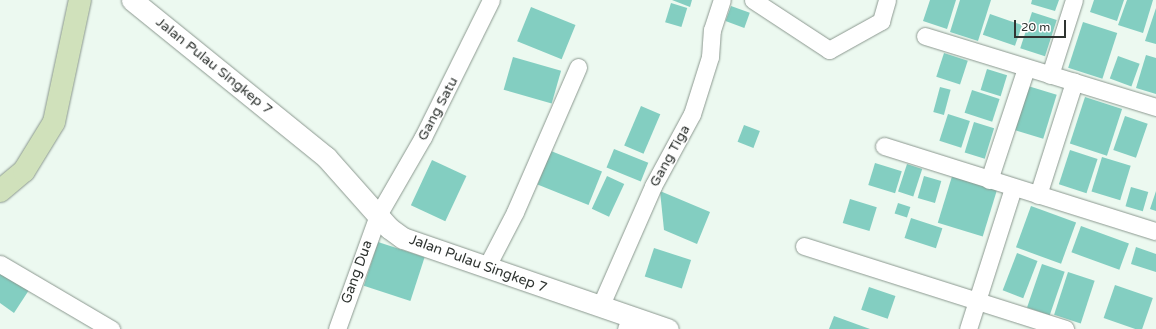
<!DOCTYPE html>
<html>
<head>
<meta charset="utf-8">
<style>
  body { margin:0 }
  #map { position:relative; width:1156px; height:329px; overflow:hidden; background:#ecf9f0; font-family:"Varela Round",sans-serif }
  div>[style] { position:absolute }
  .building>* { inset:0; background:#83cec1; transform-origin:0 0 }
  .roads { filter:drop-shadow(0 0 1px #8b988f) drop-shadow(0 0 1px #8b988f) }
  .minor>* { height:17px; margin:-8.5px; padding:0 8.5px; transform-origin:8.5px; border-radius:8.5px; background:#fff }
  .tertiary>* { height:21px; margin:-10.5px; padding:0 10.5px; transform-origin:10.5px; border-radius:10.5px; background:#fff }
  .primary>* { height:22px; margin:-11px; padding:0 11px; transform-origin:11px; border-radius:11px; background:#d0e1bb }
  span { translate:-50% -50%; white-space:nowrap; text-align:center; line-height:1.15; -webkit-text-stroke:3px #fff; paint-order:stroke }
  .street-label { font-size:14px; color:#2f3431 }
  .scale { position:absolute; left:1014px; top:20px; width:52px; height:18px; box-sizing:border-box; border:2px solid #2f3431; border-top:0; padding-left:5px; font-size:12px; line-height:14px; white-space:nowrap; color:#2f3431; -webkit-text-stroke:3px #fff; paint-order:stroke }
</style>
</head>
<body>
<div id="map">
  <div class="building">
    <div style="clip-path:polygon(672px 0,692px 0,690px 7px)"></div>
    <div style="clip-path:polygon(930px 0,956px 0,947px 29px,923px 21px)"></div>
    <div style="clip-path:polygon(960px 0,991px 0,978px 41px,950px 32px)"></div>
    <div style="clip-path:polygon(1032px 0,1059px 0,1055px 11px,1031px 4px)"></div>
    <div style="clip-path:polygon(1094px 0,1124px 0,1117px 21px,1090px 12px)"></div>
    <div style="clip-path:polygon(1127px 0,1153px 0,1143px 33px,1118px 25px)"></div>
    <div style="left:671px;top:3px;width:17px;height:20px;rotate:17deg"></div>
    <div style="left:731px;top:6px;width:20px;height:16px;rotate:20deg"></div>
    <div style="left:531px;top:7px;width:48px;height:37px;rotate:22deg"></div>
    <div style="clip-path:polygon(1156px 8px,1156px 44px,1145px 41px)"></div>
    <div style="left:1032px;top:12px;width:26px;height:38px;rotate:18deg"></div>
    <div style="left:990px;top:14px;width:34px;height:22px;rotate:19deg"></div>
    <div style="left:1083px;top:22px;width:36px;height:48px;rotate:18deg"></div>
    <div style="left:944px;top:53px;width:25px;height:25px;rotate:18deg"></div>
    <div style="clip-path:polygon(1146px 55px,1156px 58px,1156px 94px,1136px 88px)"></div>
    <div style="left:1118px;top:56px;width:23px;height:24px;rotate:20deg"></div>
    <div style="left:513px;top:57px;width:50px;height:34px;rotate:16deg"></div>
    <div style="left:987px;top:69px;width:21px;height:22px;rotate:17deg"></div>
    <div style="left:1028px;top:86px;width:30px;height:46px;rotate:17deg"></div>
    <div style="left:940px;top:87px;width:11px;height:26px;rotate:15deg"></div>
    <div style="left:972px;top:90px;width:29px;height:24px;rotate:18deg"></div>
    <div style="left:1085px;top:97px;width:39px;height:49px;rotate:18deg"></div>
    <div style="left:641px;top:106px;width:21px;height:43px;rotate:23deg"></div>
    <div style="left:948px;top:114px;width:23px;height:28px;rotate:18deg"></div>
    <div style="left:1125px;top:116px;width:24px;height:36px;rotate:19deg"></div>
    <div style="left:974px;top:122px;width:21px;height:32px;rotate:17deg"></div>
    <div style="left:744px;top:125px;width:17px;height:18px;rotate:21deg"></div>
    <div style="left:614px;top:149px;width:37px;height:20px;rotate:22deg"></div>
    <div style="left:1070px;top:150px;width:29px;height:36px;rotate:18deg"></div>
    <div style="left:551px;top:151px;width:55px;height:36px;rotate:22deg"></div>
    <div style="left:1102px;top:157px;width:30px;height:36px;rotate:17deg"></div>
    <div style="left:432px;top:160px;width:38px;height:50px;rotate:25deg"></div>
    <div style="left:875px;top:163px;width:28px;height:23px;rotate:17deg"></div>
    <div style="left:907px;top:164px;width:16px;height:29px;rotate:18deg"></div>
    <div style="left:953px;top:173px;width:47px;height:52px;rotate:17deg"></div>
    <div style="left:607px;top:176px;width:19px;height:36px;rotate:25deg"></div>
    <div style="left:924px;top:176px;width:18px;height:23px;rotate:16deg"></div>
    <div style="left:1131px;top:187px;width:18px;height:20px;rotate:16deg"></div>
    <div style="clip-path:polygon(660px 191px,710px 212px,697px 244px,664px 230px)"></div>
    <div style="clip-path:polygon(1156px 191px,1156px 211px,1150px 209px)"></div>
    <div style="left:850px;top:199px;width:28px;height:25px;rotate:17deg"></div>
    <div style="left:898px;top:203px;width:13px;height:11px;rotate:18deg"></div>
    <div style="left:1031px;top:206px;width:48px;height:44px;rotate:20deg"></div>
    <div style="left:911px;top:218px;width:33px;height:21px;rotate:18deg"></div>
    <div style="left:1081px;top:226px;width:51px;height:28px;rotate:20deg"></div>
    <div style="left:378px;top:242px;width:49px;height:46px;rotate:18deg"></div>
    <div style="clip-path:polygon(1136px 247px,1156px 254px,1156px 272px,1131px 264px)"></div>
    <div style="left:654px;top:248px;width:39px;height:30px;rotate:18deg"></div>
    <div style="left:1017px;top:253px;width:22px;height:40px;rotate:21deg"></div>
    <div style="left:1042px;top:264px;width:24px;height:46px;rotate:19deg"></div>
    <div style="clip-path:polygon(0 269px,29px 290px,14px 313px,0 303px)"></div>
    <div style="left:1068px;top:272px;width:28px;height:45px;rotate:18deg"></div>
    <div style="left:1115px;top:285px;width:40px;height:35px;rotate:19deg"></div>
    <div style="left:869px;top:287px;width:28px;height:24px;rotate:19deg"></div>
    <div style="clip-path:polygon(834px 316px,870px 329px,829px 329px)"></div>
  </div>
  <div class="roads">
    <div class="minor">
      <div style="left:753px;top:0;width:91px;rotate:33.3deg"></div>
      <div style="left:829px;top:50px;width:60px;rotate:-29.1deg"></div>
      <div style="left:881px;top:21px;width:22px;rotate:-74deg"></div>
      <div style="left:925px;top:36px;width:242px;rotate:17.1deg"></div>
      <div style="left:1050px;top:75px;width:79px;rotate:-72.3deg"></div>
      <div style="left:884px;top:146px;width:285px;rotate:17.4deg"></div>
      <div style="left:989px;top:180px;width:118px;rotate:-71.7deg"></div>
      <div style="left:1038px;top:195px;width:119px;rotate:-72.3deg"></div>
      <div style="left:804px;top:246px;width:274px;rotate:17.6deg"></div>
      <div style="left:0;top:264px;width:129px;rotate:30.4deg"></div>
      <div style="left:486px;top:268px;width:63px;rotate:-62.6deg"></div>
      <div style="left:515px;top:212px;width:158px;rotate:-66.5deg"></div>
      <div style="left:600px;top:307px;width:132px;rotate:-66.3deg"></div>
      <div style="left:653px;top:186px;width:82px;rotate:-61.6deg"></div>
      <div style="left:692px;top:114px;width:60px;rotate:-72.5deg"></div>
      <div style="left:710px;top:57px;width:27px;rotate:-86deg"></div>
      <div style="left:712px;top:30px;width:32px;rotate:-72deg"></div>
      <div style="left:337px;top:329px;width:121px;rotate:-70.2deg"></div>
      <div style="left:378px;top:215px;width:90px;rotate:-60deg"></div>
      <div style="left:423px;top:137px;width:153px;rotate:-63.6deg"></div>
      <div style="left:626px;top:329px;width:13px;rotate:-67deg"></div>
      <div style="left:968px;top:329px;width:148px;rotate:-72.3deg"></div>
    </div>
    <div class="tertiary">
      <div style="left:132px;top:0;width:250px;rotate:39deg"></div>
      <div style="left:326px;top:157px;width:95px;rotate:48.4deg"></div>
      <div style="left:389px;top:228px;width:17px;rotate:36deg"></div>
      <div style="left:403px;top:238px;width:280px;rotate:19deg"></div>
    </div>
    <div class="primary">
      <div style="left:0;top:191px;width:31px;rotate:-40deg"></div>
      <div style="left:24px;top:171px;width:57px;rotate:-58.5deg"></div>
      <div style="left:54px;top:122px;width:125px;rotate:-78deg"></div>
    </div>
  </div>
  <div class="street-label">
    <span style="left:214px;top:66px;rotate:39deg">Jalan Pulau Singkep 7</span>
    <span style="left:438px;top:109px;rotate:-62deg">Gang Satu</span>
    <span style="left:670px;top:156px;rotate:-61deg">Gang Tiga</span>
    <span style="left:478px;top:264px;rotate:20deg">Jalan Pulau Singkep 7</span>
    <span style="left:357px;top:272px;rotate:-70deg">Gang Dua</span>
  </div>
  <div class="scale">20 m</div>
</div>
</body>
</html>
